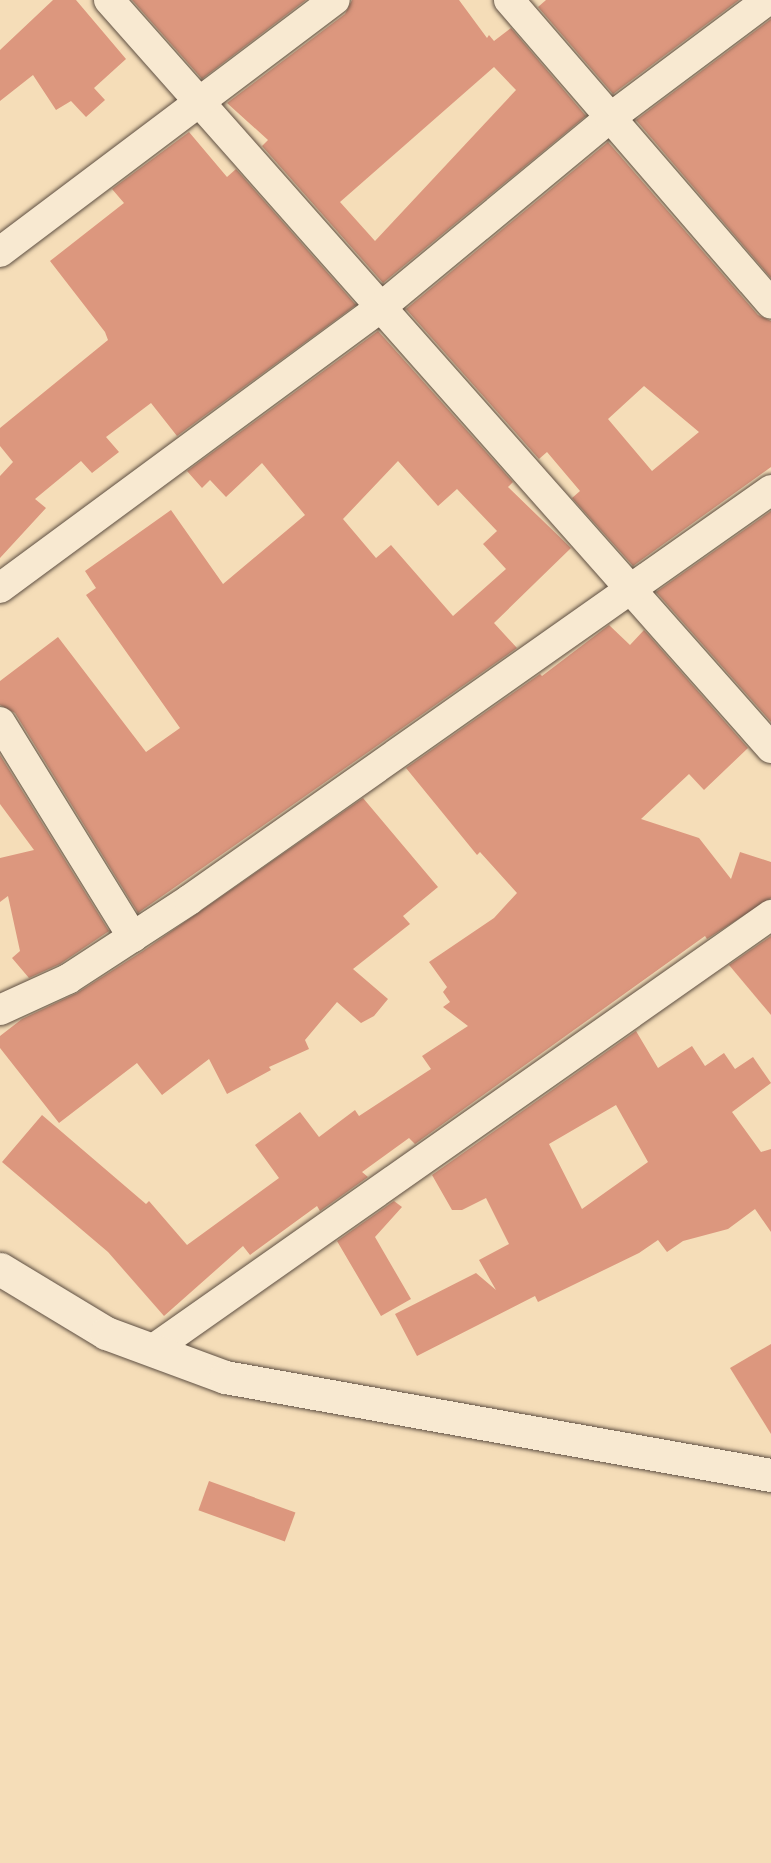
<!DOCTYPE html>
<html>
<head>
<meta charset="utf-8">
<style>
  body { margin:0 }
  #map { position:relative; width:771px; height:1863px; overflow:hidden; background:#f5ddb8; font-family:"Libre Caslon Text",serif }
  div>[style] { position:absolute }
  .building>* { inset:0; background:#dc977e; transform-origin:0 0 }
  .roads { filter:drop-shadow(0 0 2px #5e4f42) drop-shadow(0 0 2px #5e4f42) }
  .street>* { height:30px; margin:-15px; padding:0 15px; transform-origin:15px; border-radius:15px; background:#f8e9d1 }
  .secondary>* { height:33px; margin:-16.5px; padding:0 16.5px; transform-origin:16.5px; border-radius:16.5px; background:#f8e9d1 }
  span { translate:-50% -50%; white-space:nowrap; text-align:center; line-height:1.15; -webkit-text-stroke:5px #f8e9d1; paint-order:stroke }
</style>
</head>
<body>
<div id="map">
  <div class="building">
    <div style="clip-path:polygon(53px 0,76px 0,126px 59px,94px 88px,105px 100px,86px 117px,71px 101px,56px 110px,33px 75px,0 101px,0 50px)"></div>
    <div style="clip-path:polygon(132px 0,306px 0,202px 79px)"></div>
    <div style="clip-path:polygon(evenodd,352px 0,459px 0,487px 38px,489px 35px,494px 41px,511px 28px,586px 116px,383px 283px,262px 146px,268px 140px,227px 103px,345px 14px,352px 0,494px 67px,516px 90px,375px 241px,340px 202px,494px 67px)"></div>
    <div style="clip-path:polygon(546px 0,739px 0,613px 94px,538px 7px)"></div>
    <div style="clip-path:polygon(771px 19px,771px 278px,636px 120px)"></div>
    <div style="clip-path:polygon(189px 132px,227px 177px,236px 169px,356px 305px,177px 436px,151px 403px,106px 437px,119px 452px,92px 473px,81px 461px,35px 499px,46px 508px,0 558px,0 476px,13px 462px,0 446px,0 428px,108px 340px,105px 332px,50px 261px,124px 203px,112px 189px)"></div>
    <div style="clip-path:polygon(evenodd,608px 142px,758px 315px,771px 321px,771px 467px,633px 566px,572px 498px,580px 491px,547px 452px,539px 459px,406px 309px,608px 142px,644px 386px,699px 432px,652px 471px,608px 419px,644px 386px)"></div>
    <div style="clip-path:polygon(evenodd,378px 331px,513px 482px,508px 487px,571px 548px,494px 623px,517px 648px,138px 913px,15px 713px,0 705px,0 681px,58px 637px,146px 752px,180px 728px,86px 595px,96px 588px,85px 571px,171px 510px,223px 584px,305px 515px,262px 463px,226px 497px,210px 480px,202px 488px,187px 471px,378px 331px,398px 461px,438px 506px,457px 489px,497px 531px,483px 544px,506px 569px,453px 616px,391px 545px,376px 558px,343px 519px,398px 461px)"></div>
    <div style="clip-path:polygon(771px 511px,771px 722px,656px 592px)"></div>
    <div style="clip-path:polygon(609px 625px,630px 645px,644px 630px,748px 748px,704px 790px,689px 774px,641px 819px,699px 838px,731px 879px,740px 852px,771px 862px,771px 898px,707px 939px,705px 936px,415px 1144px,409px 1138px,362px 1172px,368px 1177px,320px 1211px,317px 1206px,250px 1255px,243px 1246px,164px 1316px,108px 1252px,2px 1162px,42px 1115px,146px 1204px,149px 1201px,187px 1245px,279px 1178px,255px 1145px,300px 1112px,319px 1137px,355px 1110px,359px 1116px,431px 1069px,422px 1056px,468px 1026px,443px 1007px,450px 1002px,443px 992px,447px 987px,429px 962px,494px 918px,517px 893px,480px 852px,477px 855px,406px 768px,540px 674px,542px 676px)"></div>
    <div style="clip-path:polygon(0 755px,109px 931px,60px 964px,29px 978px,12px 958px,20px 951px,8px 896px,0 902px,0 858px,34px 850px,0 804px)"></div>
    <div style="clip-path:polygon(363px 798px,438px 887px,403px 916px,410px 924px,353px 969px,388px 999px,374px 1016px,361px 1023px,337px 1002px,305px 1040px,309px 1049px,269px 1067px,271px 1070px,227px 1094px,209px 1059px,162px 1095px,137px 1063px,59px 1123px,0 1048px,0 1036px,22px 1019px,77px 993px,143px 951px)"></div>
    <div style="clip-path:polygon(771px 936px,771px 1015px,729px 965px)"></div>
    <div style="clip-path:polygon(evenodd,636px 1031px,658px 1068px,692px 1046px,705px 1066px,724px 1053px,735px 1069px,753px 1057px,771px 1083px,732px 1112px,761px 1152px,771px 1149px,771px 1232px,755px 1209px,728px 1229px,683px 1241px,667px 1252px,658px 1240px,639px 1253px,538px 1302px,535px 1296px,417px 1356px,395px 1314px,476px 1273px,496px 1290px,479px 1260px,509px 1244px,486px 1198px,462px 1210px,452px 1210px,432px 1175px,636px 1031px,616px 1105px,648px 1162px,582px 1209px,549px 1144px,616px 1105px)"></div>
    <div style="clip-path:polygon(394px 1201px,402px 1207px,375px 1237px,411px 1299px,381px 1316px,337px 1241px)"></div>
    <div style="clip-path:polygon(771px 1344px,771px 1434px,730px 1368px)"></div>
    <div style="left:209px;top:1481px;width:92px;height:31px;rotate:20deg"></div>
  </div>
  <div class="roads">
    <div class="street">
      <div style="left:109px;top:0;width:999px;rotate:48.49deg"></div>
      <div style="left:509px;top:0;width:401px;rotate:49.2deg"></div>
      <div style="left:0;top:252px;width:419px;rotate:-37deg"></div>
      <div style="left:0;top:588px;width:472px;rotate:-36.4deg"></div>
      <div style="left:380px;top:308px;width:298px;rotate:-39.6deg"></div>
      <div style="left:610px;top:118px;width:197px;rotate:-36.8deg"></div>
      <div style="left:0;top:722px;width:253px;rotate:58.3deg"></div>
      <div style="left:0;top:1010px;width:75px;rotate:-24.5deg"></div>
      <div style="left:68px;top:979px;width:145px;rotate:-33.1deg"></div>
      <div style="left:189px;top:900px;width:712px;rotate:-35.16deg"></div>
      <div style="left:152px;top:1350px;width:757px;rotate:-35.1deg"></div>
    </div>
    <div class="secondary">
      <div style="left:0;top:1269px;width:124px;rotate:31.1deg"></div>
      <div style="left:106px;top:1333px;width:127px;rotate:20.3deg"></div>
      <div style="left:225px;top:1377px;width:555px;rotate:10.18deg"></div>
    </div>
  </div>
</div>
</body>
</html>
